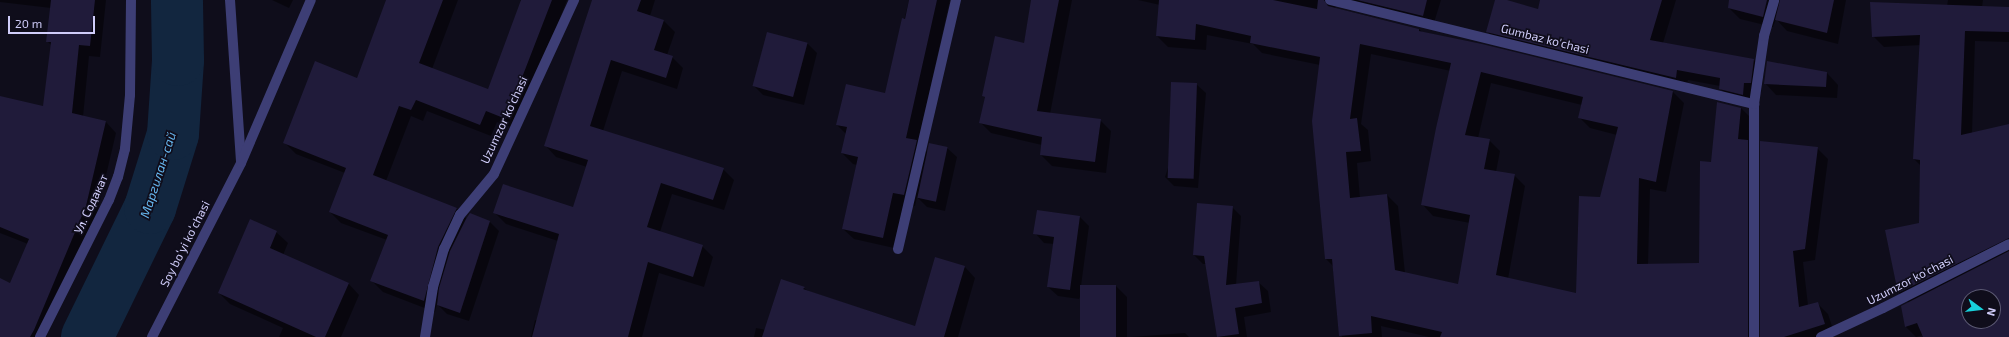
<!DOCTYPE html>
<html>
<head>
<meta charset="utf-8">
<style>
  body { margin:0 }
  #map { position:relative; width:2009px; height:337px; overflow:hidden; background:#0f0d1b; font-family:"Exo 2",sans-serif }
  div>[style] { position:absolute }
  .shadow>* { inset:0; background:#0007 }
  .river>* { height:52px; margin:-26px; padding:0 26px; transform-origin:26px; border-radius:26px; background:#12263f }
  .building>* { inset:0; background:#201b3a; transform-origin:0 0 }
  .minor>* { height:10px; margin:-5px; padding:0 5px; transform-origin:5px; border-radius:5px; background:#3d3e75 }
  span { translate:-50% -50%; white-space:nowrap; text-align:center; line-height:1.15; -webkit-text-stroke:3.5px #0f0d1b; paint-order:stroke }
  .street-label { font-size:12px; color:#d0cdfa }
  .water-label { font-size:13px; color:#66b6ee; font-style:italic }
  .north { position:absolute; left:1961px; top:289px; width:40px; height:40px; box-sizing:border-box; background:#0f0d1b; border:1px solid #5c5a74; border-radius:50%; rotate:105deg; font-size:11px; font-weight:700; line-height:16px; text-align:center; color:#d0cdfa }
  .north::after { content:''; display:block; margin:auto; width:14px; height:18px; background:#18d1db; clip-path:polygon(50% 0,100% 100%,50% 72%,0 100%) }
  .scale { position:absolute; left:8px; top:16px; width:87px; height:18px; box-sizing:border-box; border:2px solid #d0cdfa; border-top:0; padding-left:5px; font-size:12px; line-height:14px; white-space:nowrap; color:#d0cdfa; -webkit-text-stroke:3px #0f0d1b; paint-order:stroke }
</style>
</head>
<body>
<div id="map">
  <div class="shadow">
    <div style="clip-path:polygon(0 0,106px 0,100px 57px,89px 56px,83px 117px,106px 122px,116px 133px,96px 218px,46px 337px,0 337px,0 279px,11px 284px,28px 244px,0 233px,0 97px,44px 107px,52px 46px,47px 41px,51px 8px,0 2px)"></div>
    <div style="clip-path:polygon(272px 0,293px 0,289px 8px)"></div>
    <div style="clip-path:polygon(387px 0,458px 0,432px 69px,488px 91px,522px 2px,520px 0,567px 0,517px 129px,497px 122px,491px 136px,427px 111px,423px 121px,411px 116px,386px 181px,457px 209px,467px 219px,490px 222px,499px 231px,469px 321px,447px 314px,437px 304px,435px 312px,383px 292px,371px 280px,387px 240px,341px 223px,330px 212px,345px 173px,296px 154px,285px 143px,357px 79px)"></div>
    <div style="clip-path:polygon(593px 0,655px 0,650px 16px,663px 20px,675px 32px,667px 55px,672px 57px,683px 68px,677px 89px,622px 71px,603px 131px,723px 169px,734px 180px,724px 210px,672px 194px,660px 232px,702px 246px,713px 257px,704px 287px,659px 273px,642px 337px,531px 337px,535px 320px,538px 321px,558px 241px,506px 224px,495px 213px,574px 208px,587px 167px,556px 157px,545px 145px)"></div>
    <div style="clip-path:polygon(909px 0,950px 0,918px 142px,928px 153px,947px 148px,957px 157px,945px 211px,927px 207px,917px 197px,915px 206px,904px 203px,894px 248px,854px 239px,843px 229px,857px 165px,853px 164px,842px 153px,846px 134px,837px 125px,886px 94px)"></div>
    <div style="clip-path:polygon(1032px 0,1072px 0,1050px 114px,1100px 120px,1111px 131px,1106px 173px,1052px 166px,1041px 155px,1042px 145px,991px 133px,980px 122px,986px 98px,983px 96px,1024px 44px)"></div>
    <div style="clip-path:polygon(evenodd,1138px 0,1441px 0,1433px 26px,1336px 6px,1335px 8px,1419px 29px,1422px 32px,1482px 45px,1673px 92px,1684px 103px,1666px 192px,1650px 189px,1648px 265px,1700px 264px,1712px 163px,1741px 108px,1752px 119px,1758px 337px,1429px 337px,1381px 326px,1382px 337px,1342px 337px,1333px 266px,1326px 259px,1320px 65px,1262px 53px,1253px 44px,1207px 35px,1206px 50px,1168px 47px,1157px 36px,1160px 5px,1138px 0,1371px 54px,1451px 71px,1423px 205px,1433px 216px,1470px 223px,1459px 285px,1405px 273px,1398px 206px,1387px 195px,1360px 198px,1357px 163px,1371px 161px,1368px 130px,1361px 124px,1371px 54px,1138px 0,1491px 83px,1582px 105px,1579px 117px,1590px 128px,1617px 135px,1577px 295px,1508px 279px,1525px 186px,1514px 175px,1496px 172px,1500px 151px,1489px 140px,1478px 138px,1491px 83px)"></div>
    <div style="clip-path:polygon(1496px 0,1504px 0,1538px 10px,1541px 0,1676px 0,1663px 43px,1754px 60px,1764px 70px,1761px 93px,1754px 93px,1753px 104px,1730px 99px,1720px 88px,1720px 86px,1688px 80px,1686px 88px,1497px 42px,1487px 31px)"></div>
    <div style="clip-path:polygon(1731px 0,1846px 0,1838px 44px,1787px 31px,1776px 19px,1773px 27px,1740px 19px,1729px 8px)"></div>
    <div style="clip-path:polygon(evenodd,1948px 0,1983px 0,1982px 7px,2009px 8px,2009px 42px,1975px 41px,1972px 134px,2009px 129px,2009px 324px,1984px 337px,1924px 337px,1923px 335px,1916px 337px,1906px 327px,1902px 307px,1909px 303px,1899px 293px,1886px 231px,1920px 224px,1921px 166px,1914px 159px,1921px 45px,1884px 47px,1873px 36px,1947px 6px,1948px 0,1969px 297px,1993px 297px,1993px 321px,1969px 321px,1969px 297px)"></div>
    <div style="clip-path:polygon(767px 34px,808px 44px,817px 53px,804px 105px,763px 95px,754px 86px)"></div>
    <div style="clip-path:polygon(1827px 73px,1838px 85px,1837px 98px,1776px 95px,1765px 83px)"></div>
    <div style="clip-path:polygon(1196px 84px,1206px 93px,1198px 188px,1174px 186px,1165px 177px)"></div>
    <div style="clip-path:polygon(1817px 148px,1828px 159px,1815px 260px,1803px 262px,1808px 305px,1817px 303px,1828px 314px,1835px 335px,1829px 337px,1762px 337px)"></div>
    <div style="clip-path:polygon(1232px 207px,1241px 216px,1236px 285px,1258px 282px,1268px 291px,1271px 312px,1244px 317px,1247px 337px,1218px 337px,1206px 264px,1203px 264px,1194px 255px)"></div>
    <div style="clip-path:polygon(1080px 217px,1089px 226px,1081px 286px,1116px 286px,1127px 297px,1127px 337px,1085px 337px,1081px 295px,1079px 299px,1058px 296px,1048px 287px,1054px 244px,1044px 243px,1035px 233px)"></div>
    <div style="clip-path:polygon(276px 232px,288px 243px,283px 255px,348px 283px,359px 295px,341px 337px,279px 337px,283px 328px,230px 304px,219px 293px)"></div>
    <div style="clip-path:polygon(965px 267px,975px 278px,958px 337px,754px 337px,756px 328px,766px 330px,804px 288px,808px 291px,916px 327px)"></div>
    <div style="clip-path:polygon(1185px 333px,1189px 337px,1131px 337px)"></div>
  </div>
  <div class="river">
    <div style="left:87px;top:337px;width:144px;rotate:-64deg"></div>
    <div style="left:150px;top:208px;width:77px;rotate:-72.7deg"></div>
    <div style="left:173px;top:134px;width:74px;rotate:-86.1deg"></div>
    <div style="left:178px;top:60px;width:60px;rotate:-91deg"></div>
  </div>
  <div class="building">
    <div style="clip-path:polygon(51px 0,95px 0,90px 46px,79px 45px,72px 113px,106px 121px,86px 206px,34px 330px,30px 337px,0 337px,0 278px,10px 283px,29px 239px,0 227px,0 96px,43px 106px,51px 42px,46px 42px)"></div>
    <div style="clip-path:polygon(386px 0,443px 0,419px 63px,488px 89px,521px 0,552px 0,506px 119px,486px 111px,480px 125px,416px 100px,411px 110px,399px 106px,373px 175px,457px 208px,438px 247px,424px 301px,370px 281px,388px 235px,329px 212px,346px 168px,283px 143px,315px 61px,357px 78px)"></div>
    <div style="clip-path:polygon(592px 0,641px 0,637px 11px,664px 20px,654px 50px,673px 56px,666px 78px,611px 60px,590px 126px,724px 168px,713px 200px,661px 183px,647px 227px,703px 245px,693px 277px,648px 262px,628px 337px,532px 337px,559px 234px,493px 213px,503px 184px,573px 207px,588px 160px,544px 146px)"></div>
    <div style="clip-path:polygon(909px 0,937px 0,906px 138px,917px 140px,904px 195px,893px 193px,883px 238px,842px 229px,858px 157px,841px 153px,847px 127px,836px 125px,846px 84px,885px 93px,902px 18px,905px 19px)"></div>
    <div style="clip-path:polygon(1031px 0,1059px 0,1037px 111px,1101px 119px,1095px 162px,1040px 155px,1042px 137px,979px 123px,985px 97px,982px 96px,995px 36px,1024px 43px)"></div>
    <div style="clip-path:polygon(evenodd,1159px 0,1273px 0,1317px 9px,1318px 0,1324px 0,1328px 6px,1419px 29px,1419px 31px,1482px 44px,1673px 91px,1656px 182px,1639px 178px,1637px 264px,1699px 263px,1700px 161px,1711px 162px,1717px 102px,1741px 108px,1738px 139px,1748px 140px,1748px 337px,1440px 337px,1442px 332px,1371px 316px,1372px 333px,1339px 336px,1332px 259px,1325px 259px,1312px 121px,1320px 57px,1250px 43px,1251px 36px,1196px 24px,1195px 40px,1156px 36px,1159px 0,1360px 44px,1451px 63px,1436px 128px,1421px 205px,1470px 215px,1458px 284px,1395px 270px,1387px 194px,1350px 198px,1346px 152px,1361px 151px,1357px 118px,1350px 119px,1360px 44px,1159px 0,1481px 72px,1583px 97px,1578px 118px,1618px 127px,1600px 197px,1579px 196px,1576px 293px,1496px 275px,1515px 174px,1484px 169px,1490px 139px,1465px 135px,1481px 72px)"></div>
    <div style="clip-path:polygon(1357px 0,1427px 0,1423px 16px)"></div>
    <div style="clip-path:polygon(1495px 0,1507px 0,1538px 9px,1540px 0,1662px 0,1650px 40px,1754px 59px,1751px 83px,1744px 83px,1743px 95px,1719px 89px,1720px 78px,1677px 70px,1676px 78px,1486px 32px)"></div>
    <div style="clip-path:polygon(1729px 0,1767px 0,1763px 17px,1728px 8px)"></div>
    <div style="clip-path:polygon(1780px 0,1834px 0,1827px 33px,1775px 20px)"></div>
    <div style="clip-path:polygon(1870px 2px,2009px 7px,2009px 32px,1965px 31px,1961px 135px,2009px 124px,2009px 238px,1898px 293px,1885px 230px,1919px 223px,1920px 160px,1913px 159px,1920px 35px,1872px 37px)"></div>
    <div style="left:767px;top:32px;width:42px;height:56px;rotate:15deg"></div>
    <div style="clip-path:polygon(1767px 61px,1827px 72px,1826px 87px,1764px 84px)"></div>
    <div style="left:1171px;top:82px;width:26px;height:96px;rotate:2deg"></div>
    <div style="clip-path:polygon(1760px 141px,1818px 147px,1805px 249px,1793px 251px,1799px 307px,1818px 302px,1825px 324px,1784px 337px,1760px 337px)"></div>
    <div style="left:929px;top:143px;width:19px;height:56px;rotate:12deg"></div>
    <div style="clip-path:polygon(1197px 203px,1233px 206px,1226px 285px,1259px 281px,1262px 303px,1235px 308px,1239px 334px,1217px 337px,1204px 256px,1193px 255px)"></div>
    <div style="clip-path:polygon(1037px 210px,1080px 216px,1070px 290px,1047px 287px,1054px 237px,1033px 234px)"></div>
    <div style="clip-path:polygon(470px 213px,490px 221px,460px 313px,437px 305px,439px 288px,450px 251px,466px 219px)"></div>
    <div style="clip-path:polygon(250px 219px,277px 231px,270px 248px,349px 283px,325px 337px,316px 337px,218px 293px)"></div>
    <div style="clip-path:polygon(evenodd,2009px 251px,2009px 337px,1923px 337px,1917px 323px,1905px 327px,1901px 306px,2009px 251px,1969px 297px,1993px 297px,1993px 321px,1969px 321px,1969px 297px)"></div>
    <div style="clip-path:polygon(935px 257px,965px 266px,944px 337px,762px 337px,781px 279px,805px 287px,803px 289px,915px 326px)"></div>
    <div style="left:1080px;top:285px;width:36px;height:52px"></div>
  </div>
  <div class="minor">
    <div style="left:230px;top:0;width:161px;rotate:86.1deg"></div>
    <div style="left:1330px;top:0;width:437px;rotate:13.8deg"></div>
    <div style="left:898px;top:249px;width:256px;rotate:-76.9deg"></div>
    <div style="left:40px;top:337px;width:153px;rotate:-63.3deg"></div>
    <div style="left:109px;top:200px;width:25px;rotate:-69deg"></div>
    <div style="left:118px;top:177px;width:29px;rotate:-76deg"></div>
    <div style="left:125px;top:149px;width:54px;rotate:-84.7deg"></div>
    <div style="left:130px;top:95px;width:95px;rotate:-89.4deg"></div>
    <div style="left:152px;top:337px;width:195px;rotate:-62.9deg"></div>
    <div style="left:241px;top:163px;width:177px;rotate:-66.8deg"></div>
    <div style="left:425px;top:337px;width:51px;rotate:-80.9deg"></div>
    <div style="left:433px;top:287px;width:40px;rotate:-74deg"></div>
    <div style="left:444px;top:249px;width:38px;rotate:-65deg"></div>
    <div style="left:460px;top:215px;width:53px;rotate:-50.3deg"></div>
    <div style="left:494px;top:174px;width:192px;rotate:-65.3deg"></div>
    <div style="left:1754px;top:337px;width:233px;rotate:-90deg"></div>
    <div style="left:1754px;top:104px;width:69px;rotate:-81.6deg"></div>
    <div style="left:1764px;top:36px;width:37px;rotate:-74deg"></div>
    <div style="left:1821px;top:337px;width:68px;rotate:-25.1deg"></div>
    <div style="left:1883px;top:308px;width:141px;rotate:-26.9deg"></div>
  </div>
  <div class="street-label">
    <span style="left:1545px;top:39px;rotate:14deg">Gumbaz ko'chasi</span>
    <span style="left:504px;top:120px;rotate:-65deg">Uzumzor ko'chasi</span>
    <span style="left:91px;top:204px;rotate:-65deg">Ул. Содакат</span>
    <span style="left:185px;top:244px;rotate:-63deg">Soy boʻyi koʻchasi</span>
    <span style="left:1910px;top:280px;rotate:-27deg">Uzumzor ko'chasi</span>
  </div>
  <div class="water-label">
    <span style="left:158px;top:175px;rotate:-72deg">Маргилан-сай</span>
  </div>
  <div class="north">N</div>
  <div class="scale">20 m</div>
</div>
</body>
</html>
